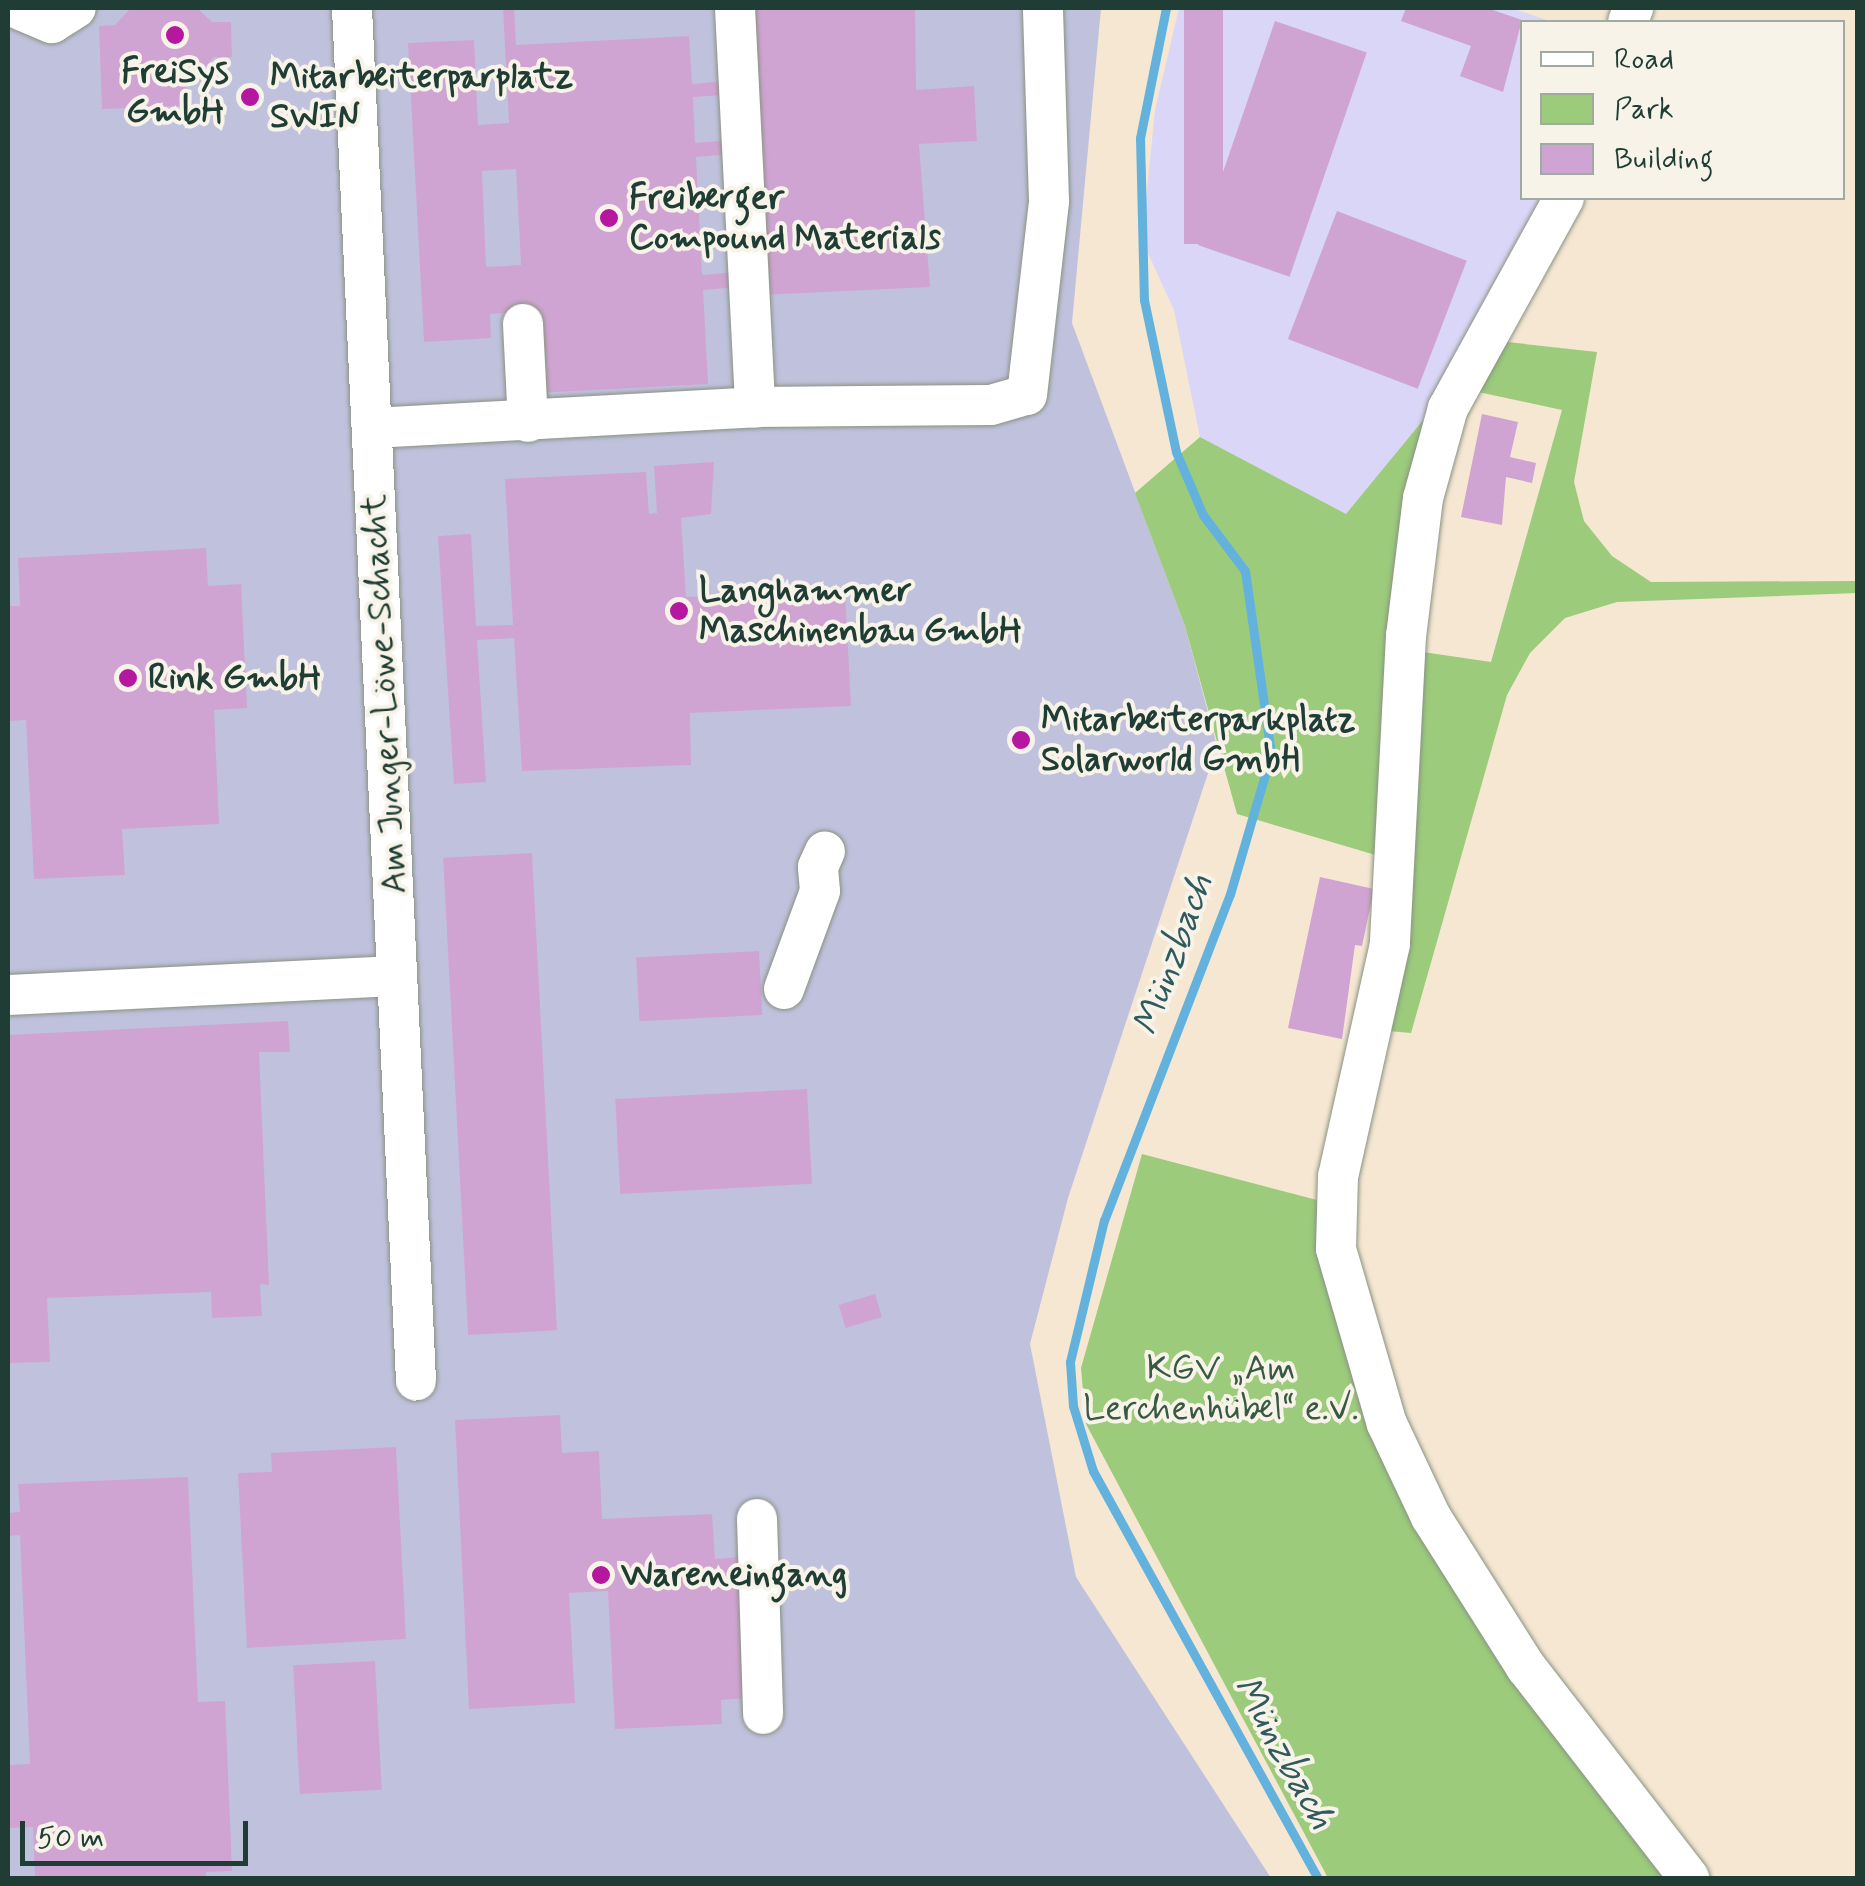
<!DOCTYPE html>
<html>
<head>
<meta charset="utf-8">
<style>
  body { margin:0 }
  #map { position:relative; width:1865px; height:1886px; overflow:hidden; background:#f5e7d2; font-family:Mynerve,sans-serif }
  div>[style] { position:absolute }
  .built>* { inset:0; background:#dad6f7 }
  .industrial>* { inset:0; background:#c0c2dd }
  .green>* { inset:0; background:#9bcb7b }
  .stream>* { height:9px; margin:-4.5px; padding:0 4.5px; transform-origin:4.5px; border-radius:4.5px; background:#62b2dd }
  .building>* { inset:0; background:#d0a4d2; transform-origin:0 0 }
  .roads { filter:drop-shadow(0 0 2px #8a9283) drop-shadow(0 0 2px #8a9283) }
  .minor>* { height:40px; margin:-20px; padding:0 20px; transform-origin:20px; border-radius:20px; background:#fff }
  .dots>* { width:28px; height:28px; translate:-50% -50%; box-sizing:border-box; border:5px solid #f7f3e8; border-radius:50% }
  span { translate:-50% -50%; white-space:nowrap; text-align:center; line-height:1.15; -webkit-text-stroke:8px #f7f3e8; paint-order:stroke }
  .poi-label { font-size:35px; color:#1f3d34; font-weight:700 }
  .left { translate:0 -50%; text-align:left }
  .street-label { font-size:35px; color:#1f3d34 }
  .park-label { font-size:35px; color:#385942 }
  .water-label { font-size:38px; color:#305a5e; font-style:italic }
  .frame { position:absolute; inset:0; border:10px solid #1f3d34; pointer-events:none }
  .legend { position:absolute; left:1520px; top:20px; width:325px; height:180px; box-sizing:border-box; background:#f7f3e8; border:2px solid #a1aaa0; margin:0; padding:12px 18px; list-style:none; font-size:30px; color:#1f3d34 }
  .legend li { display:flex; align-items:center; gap:20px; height:50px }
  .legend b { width:50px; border:2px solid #a1aaa0 }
  .scale { position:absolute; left:20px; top:1821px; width:228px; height:45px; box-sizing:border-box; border:5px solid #1f3d34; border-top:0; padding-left:12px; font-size:30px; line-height:35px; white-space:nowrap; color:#1f3d34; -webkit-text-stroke:8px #f7f3e8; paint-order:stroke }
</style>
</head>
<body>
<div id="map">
  <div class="built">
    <div style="clip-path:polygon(1179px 8px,1511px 8px,1553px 22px,1522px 22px,1522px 198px,1564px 198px,1424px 419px,1346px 515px,1200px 437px,1174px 310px,1142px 240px,1155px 110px)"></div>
  </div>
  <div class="industrial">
    <div style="clip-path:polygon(8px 8px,1101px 8px,1072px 323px,1185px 626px,1217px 746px,1068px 1198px,1030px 1344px,1076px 1577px,1271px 1878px,8px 1878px)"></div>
  </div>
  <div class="green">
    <div style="clip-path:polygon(1498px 341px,1597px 352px,1574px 482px,1584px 521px,1612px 556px,1651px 582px,1857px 581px,1857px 593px,1617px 602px,1565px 618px,1530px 653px,1507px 695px,1411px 1033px,1378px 1030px,1416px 651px,1491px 662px,1562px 410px,1469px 390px)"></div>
    <div style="clip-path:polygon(1424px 419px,1389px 859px,1237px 814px,1185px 626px,1135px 493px,1200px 437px,1346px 514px)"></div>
    <div style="clip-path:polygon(1142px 1154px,1317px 1200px,1329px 1275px,1376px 1426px,1672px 1878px,1328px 1878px,1086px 1424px,1081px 1368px)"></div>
  </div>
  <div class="stream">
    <div style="left:1166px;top:8px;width:133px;rotate:101.3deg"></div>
    <div style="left:1140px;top:138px;width:162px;rotate:88.6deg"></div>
    <div style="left:1144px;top:300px;width:155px;rotate:78.1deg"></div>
    <div style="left:1176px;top:452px;width:69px;rotate:66.8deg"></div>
    <div style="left:1203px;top:515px;width:70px;rotate:53.1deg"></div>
    <div style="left:1245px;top:571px;width:185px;rotate:81.9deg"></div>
    <div style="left:1271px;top:754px;width:146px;rotate:106.3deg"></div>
    <div style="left:1230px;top:894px;width:350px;rotate:111.1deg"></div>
    <div style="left:1104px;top:1220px;width:146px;rotate:103.5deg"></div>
    <div style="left:1070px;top:1362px;width:44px;rotate:86.1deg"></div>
    <div style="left:1073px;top:1406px;width:68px;rotate:72.9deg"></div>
    <div style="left:1093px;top:1471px;width:465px;rotate:61.1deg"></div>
  </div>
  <div class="building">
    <div style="clip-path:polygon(131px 8px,197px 8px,212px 22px,231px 22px,232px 57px,214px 57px,185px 89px,185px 106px,102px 109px,99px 26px,115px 25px)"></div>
    <div style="clip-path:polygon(evenodd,503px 8px,514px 8px,516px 45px,689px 36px,692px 84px,750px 79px,747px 8px,915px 8px,916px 90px,974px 86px,977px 141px,919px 144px,930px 287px,762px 295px,762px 285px,703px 290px,708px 384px,535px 393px,530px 311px,490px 314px,491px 338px,424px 342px,408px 43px,474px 40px,478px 125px,509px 123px,503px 8px,751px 93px,754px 138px,695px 143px,693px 97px,751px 93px,503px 8px,754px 152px,761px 270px,702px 275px,696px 157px,754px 152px,503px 8px,516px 169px,521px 265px,486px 267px,482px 171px,516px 169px)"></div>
    <div style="left:1184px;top:8px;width:39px;height:236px"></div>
    <div style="clip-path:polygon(1406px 8px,1487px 8px,1522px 20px,1503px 92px,1460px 76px,1471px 46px,1401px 21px)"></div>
    <div style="left:1275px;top:21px;width:97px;height:237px;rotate:19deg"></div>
    <div style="left:1337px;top:211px;width:139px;height:137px;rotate:21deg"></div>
    <div style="clip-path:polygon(1482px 414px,1518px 422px,1510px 457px,1536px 463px,1532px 483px,1506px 477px,1502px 525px,1461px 517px)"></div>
    <div style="clip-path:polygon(714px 462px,711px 514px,681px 518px,686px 597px,845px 591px,851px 706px,690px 713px,691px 765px,522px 771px,514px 638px,477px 640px,486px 782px,454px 784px,438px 536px,471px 534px,476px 626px,513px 625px,505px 479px,646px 472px,649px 514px,657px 513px,654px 466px)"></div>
    <div style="clip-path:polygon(206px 548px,208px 586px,241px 584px,247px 708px,214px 710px,219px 824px,122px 829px,125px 875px,34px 879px,26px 720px,8px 721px,8px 606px,20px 606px,18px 558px)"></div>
    <div style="left:532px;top:853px;width:478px;height:89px;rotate:87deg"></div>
    <div style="clip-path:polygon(1320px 877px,1374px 889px,1362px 946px,1355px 945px,1342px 1039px,1288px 1028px)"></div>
    <div style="left:759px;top:951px;width:64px;height:123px;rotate:87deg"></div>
    <div style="clip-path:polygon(288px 1021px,290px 1052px,259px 1052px,269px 1285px,260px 1284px,262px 1316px,212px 1318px,211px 1292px,47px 1298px,50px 1362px,8px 1363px,8px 1035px)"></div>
    <div style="left:807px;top:1089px;width:95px;height:192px;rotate:87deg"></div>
    <div style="left:875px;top:1294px;width:24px;height:38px;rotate:73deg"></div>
    <div style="clip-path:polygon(560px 1415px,562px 1453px,599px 1451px,602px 1519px,712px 1514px,715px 1559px,739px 1557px,746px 1698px,721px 1700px,722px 1724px,615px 1729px,608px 1591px,569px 1593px,575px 1703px,469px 1709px,455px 1420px)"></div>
    <div style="clip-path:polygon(396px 1447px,406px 1639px,247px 1648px,238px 1473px,272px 1472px,271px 1453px)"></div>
    <div style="clip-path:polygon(188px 1477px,198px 1702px,225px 1701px,232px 1871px,206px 1872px,206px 1878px,35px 1878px,33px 1827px,8px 1828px,8px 1765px,30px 1764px,20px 1535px,8px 1536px,8px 1513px,20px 1512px,18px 1484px)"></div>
    <div style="left:375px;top:1661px;width:129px;height:82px;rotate:87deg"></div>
  </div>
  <div class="roads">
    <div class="minor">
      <div style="left:16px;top:8px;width:39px;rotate:23deg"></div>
      <div style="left:52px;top:23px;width:28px;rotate:-32deg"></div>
      <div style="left:352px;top:8px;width:1374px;rotate:87.33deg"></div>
      <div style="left:735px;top:8px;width:400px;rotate:87.1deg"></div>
      <div style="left:1628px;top:22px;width:15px;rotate:-70deg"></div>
      <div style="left:1564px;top:198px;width:240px;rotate:118.9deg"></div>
      <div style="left:1448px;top:408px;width:93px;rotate:105.5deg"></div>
      <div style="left:1423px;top:498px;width:139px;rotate:97deg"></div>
      <div style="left:1406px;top:636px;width:308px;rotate:93deg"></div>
      <div style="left:1390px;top:944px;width:238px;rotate:102.6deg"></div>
      <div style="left:1338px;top:1176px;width:73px;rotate:91.6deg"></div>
      <div style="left:1336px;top:1249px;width:182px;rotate:73.8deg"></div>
      <div style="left:1387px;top:1424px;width:103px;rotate:64.7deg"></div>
      <div style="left:1431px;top:1517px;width:178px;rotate:57.7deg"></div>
      <div style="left:1526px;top:1667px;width:267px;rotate:52.3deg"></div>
      <div style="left:523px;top:324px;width:98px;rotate:87.1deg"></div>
      <div style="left:373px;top:428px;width:383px;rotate:-3.1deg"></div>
      <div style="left:755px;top:407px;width:236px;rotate:-0.5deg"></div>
      <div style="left:991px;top:405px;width:37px;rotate:-16deg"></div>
      <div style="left:1027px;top:395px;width:195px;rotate:-83.5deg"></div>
      <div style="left:1049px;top:201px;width:193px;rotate:-91.8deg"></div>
      <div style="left:784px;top:989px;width:104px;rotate:-69.8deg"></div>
      <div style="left:820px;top:891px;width:24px;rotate:-95deg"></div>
      <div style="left:818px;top:867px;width:17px;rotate:-66deg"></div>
      <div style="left:8px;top:995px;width:388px;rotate:-2.8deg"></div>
      <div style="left:757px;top:1519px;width:195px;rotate:88.2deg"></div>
    </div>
  </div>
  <div class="dots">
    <div style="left:175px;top:35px;background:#b5179e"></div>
    <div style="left:250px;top:97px;background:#b5179e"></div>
    <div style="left:609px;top:218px;background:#b5179e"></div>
    <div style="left:679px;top:611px;background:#b5179e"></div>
    <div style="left:128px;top:678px;background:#b5179e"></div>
    <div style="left:1021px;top:740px;background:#b5179e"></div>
    <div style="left:601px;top:1575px;background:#b5179e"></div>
  </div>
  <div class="poi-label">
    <span style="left:175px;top:92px">FreiSys<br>GmbH</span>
    <span class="left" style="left:270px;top:97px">Mitarbeiterparplatz<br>SWIN</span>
    <span class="left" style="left:629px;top:218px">Freiberger<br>Compound Materials</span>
    <span class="left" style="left:699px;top:611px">Langhammer<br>Maschinenbau GmbH</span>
    <span class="left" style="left:148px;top:678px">Rink GmbH</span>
    <span class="left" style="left:1041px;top:740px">Mitarbeiterparkplatz<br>Solarworld GmbH</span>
    <span class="left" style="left:621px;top:1575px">Wareneingang</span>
  </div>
  <div class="street-label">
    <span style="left:385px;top:694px;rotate:-93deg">Am Junger-Löwe-Schacht</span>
  </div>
  <div class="park-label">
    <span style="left:1221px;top:1389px">KGV „Am<br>Lerchenhübel“ e.V.</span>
  </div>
  <div class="water-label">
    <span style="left:1174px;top:955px;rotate:-70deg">Münzbach</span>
    <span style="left:1283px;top:1753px;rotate:61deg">Münzbach</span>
  </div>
  <div class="frame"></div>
  <ul class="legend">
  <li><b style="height:12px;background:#fff"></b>Road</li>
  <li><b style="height:28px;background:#9bcb7b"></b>Park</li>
  <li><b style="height:28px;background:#d0a4d2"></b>Building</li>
  </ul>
  <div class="scale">50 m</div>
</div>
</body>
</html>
